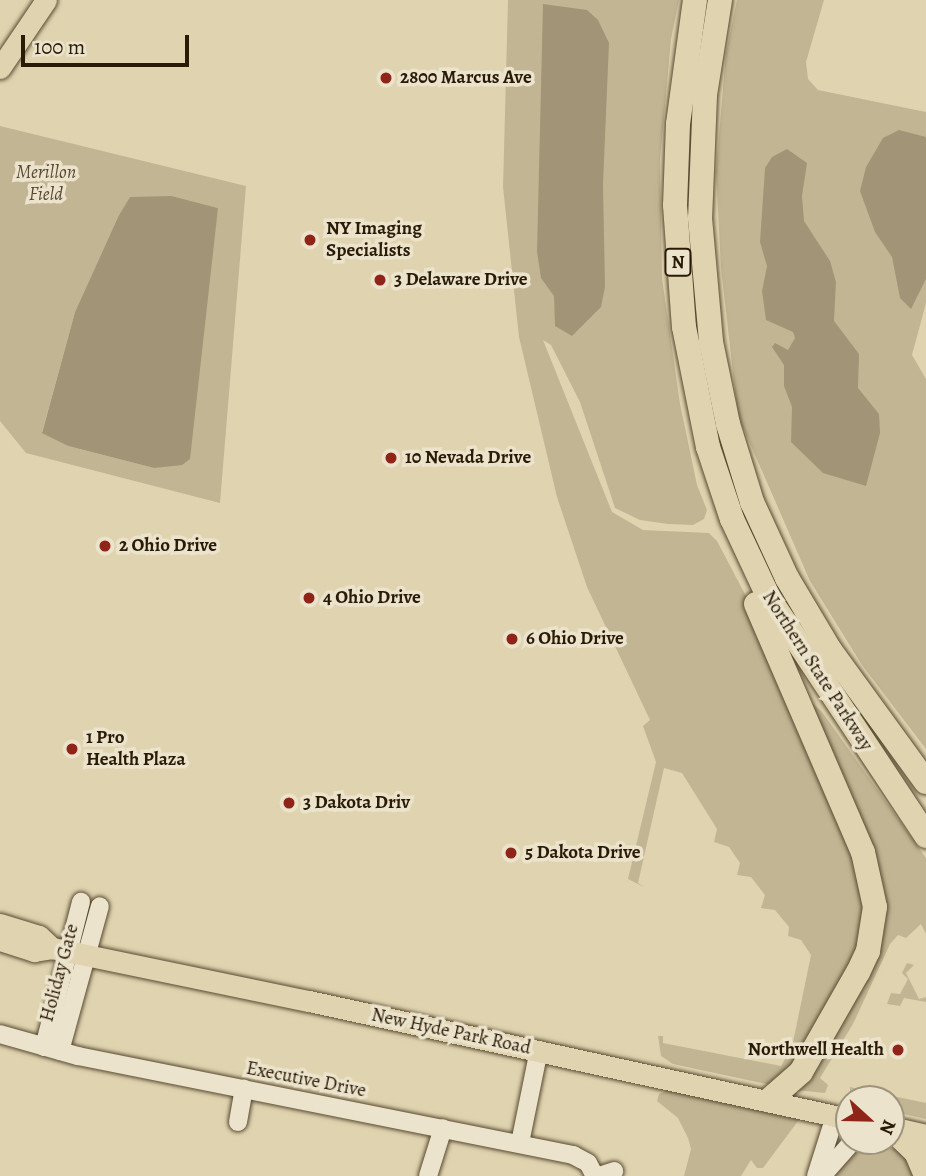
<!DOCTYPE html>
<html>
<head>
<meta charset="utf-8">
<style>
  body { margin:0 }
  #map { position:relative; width:926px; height:1176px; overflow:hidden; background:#e0d4b0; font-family:Alegreya,serif }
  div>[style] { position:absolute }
  .green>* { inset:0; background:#c1b593 }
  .water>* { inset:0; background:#a29577 }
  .roads { filter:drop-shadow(0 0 2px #584931) drop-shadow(0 0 2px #584931) }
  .minor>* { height:18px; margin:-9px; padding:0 9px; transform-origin:9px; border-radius:9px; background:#ebe3cc }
  .major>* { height:21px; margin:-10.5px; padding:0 10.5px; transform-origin:10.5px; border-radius:10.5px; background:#e0d4b0 }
  .highway>* { height:24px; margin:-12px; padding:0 12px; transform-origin:12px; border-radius:12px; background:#e0d4b0 }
  .dots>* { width:19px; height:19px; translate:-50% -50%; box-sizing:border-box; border:4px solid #ebe3cc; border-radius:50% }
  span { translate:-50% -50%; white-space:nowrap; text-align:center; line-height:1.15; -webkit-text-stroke:7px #ebe3cc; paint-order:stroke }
  .shield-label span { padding:2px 5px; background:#ebe3cc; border:2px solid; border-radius:5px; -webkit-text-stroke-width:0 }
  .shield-label { font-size:18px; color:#2a1b07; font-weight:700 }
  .poi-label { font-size:19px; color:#2a1b07; font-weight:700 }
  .left { translate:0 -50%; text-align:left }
  .right { translate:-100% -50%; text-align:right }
  .park-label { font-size:19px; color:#574931; font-style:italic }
  .street-label { font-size:19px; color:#2a1b07 }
  .north { position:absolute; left:835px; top:1085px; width:70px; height:70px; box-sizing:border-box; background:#ebe3cc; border:2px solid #9e937d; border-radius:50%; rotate:112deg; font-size:19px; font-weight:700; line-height:28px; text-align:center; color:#2a1b07 }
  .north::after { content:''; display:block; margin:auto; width:24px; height:32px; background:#8f2418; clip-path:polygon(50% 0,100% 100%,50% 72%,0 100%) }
  .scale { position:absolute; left:21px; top:35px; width:168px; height:32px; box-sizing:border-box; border:4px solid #2a1b07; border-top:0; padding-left:9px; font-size:21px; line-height:24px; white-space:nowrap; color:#2a1b07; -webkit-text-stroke:5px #ebe3cc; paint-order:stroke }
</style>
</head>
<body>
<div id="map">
  <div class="green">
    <div style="clip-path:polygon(508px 0,679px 0,671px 39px,660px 160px,662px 278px,680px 404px,697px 485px,707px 510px,704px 519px,693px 525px,668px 524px,640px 520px,615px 508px,580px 402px,551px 345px,543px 340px,612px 512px,643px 530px,709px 533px,717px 541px,766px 634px,869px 887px,868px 941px,811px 1049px,776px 1086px,673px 1064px,661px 1056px,658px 1036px,663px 1036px,663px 1043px,781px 1066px,792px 1047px,811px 955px,801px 940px,788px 936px,789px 927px,775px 910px,761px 908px,765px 895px,751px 877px,737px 875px,740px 863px,729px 847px,714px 842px,717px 829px,682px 773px,664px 768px,638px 883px,646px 888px,628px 879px,656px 762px,643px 726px,650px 720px,587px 587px,557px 497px,519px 337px,503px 187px)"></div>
    <div style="clip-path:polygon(737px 0,824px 0,806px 62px,808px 79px,818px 90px,926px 112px,926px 303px,912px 355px,926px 379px,926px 749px,862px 665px,810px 581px,738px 416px,721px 268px,716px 171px,726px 53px)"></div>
    <div style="clip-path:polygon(evenodd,0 126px,246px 186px,220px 503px,26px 453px,0 421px,0 126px,172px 196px,218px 208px,154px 468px,68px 446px,42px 432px,75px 312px,118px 217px,172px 196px)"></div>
    <div style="clip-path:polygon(808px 699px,822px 712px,926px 858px,926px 934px,921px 924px,906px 938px,898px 935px,890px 944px,853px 1024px,820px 1078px,828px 1085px,825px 1093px,795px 1090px,883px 920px,885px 893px,875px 856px)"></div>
    <div style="clip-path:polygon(907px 963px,914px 965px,906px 973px,919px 999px,926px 997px,926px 1002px,904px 998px,900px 1006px,887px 1004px,891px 993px,900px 994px,908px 979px,902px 973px)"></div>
    <div style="clip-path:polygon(675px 1087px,807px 1109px,763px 1168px,757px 1168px,751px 1160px,741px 1176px,684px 1176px,691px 1149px,688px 1138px,678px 1118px,657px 1101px,659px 1094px)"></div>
    <div style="clip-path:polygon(850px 1087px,926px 1103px,926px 1119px,891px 1111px,891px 1099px,850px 1099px)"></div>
    <div style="clip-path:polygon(857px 1143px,900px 1150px,922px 1176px,826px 1176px)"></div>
  </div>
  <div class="water">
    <div style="clip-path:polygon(543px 4px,587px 10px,598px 20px,609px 43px,603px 184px,605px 287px,601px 307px,572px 336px,555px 326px,554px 296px,541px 278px,537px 252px)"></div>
    <div style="clip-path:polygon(899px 130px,926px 137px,926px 279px,911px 309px,900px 298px,892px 257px,875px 232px,860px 191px,866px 167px,883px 138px)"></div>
    <div style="clip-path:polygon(787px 149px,807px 163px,802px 196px,804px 221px,830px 261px,836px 282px,834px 321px,859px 354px,858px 388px,879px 414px,880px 433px,866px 486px,823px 473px,791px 442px,792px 407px,784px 386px,784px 365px,772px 347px,775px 343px,788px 350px,795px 338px,793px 332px,766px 320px,762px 291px,767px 266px,760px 242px,765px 168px,772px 157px)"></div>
    <div style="clip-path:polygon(172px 196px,218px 208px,190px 459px,182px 465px,154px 468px,68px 446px,42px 433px,75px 312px,118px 217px,130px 197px)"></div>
  </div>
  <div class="roads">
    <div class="minor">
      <div style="left:0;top:1034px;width:81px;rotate:15.8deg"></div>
      <div style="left:78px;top:1056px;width:505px;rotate:11.31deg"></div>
      <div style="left:573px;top:1155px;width:17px;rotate:28deg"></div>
      <div style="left:588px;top:1163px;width:15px;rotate:62deg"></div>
      <div style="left:44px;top:1047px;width:150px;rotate:-75.7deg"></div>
      <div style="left:60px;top:1051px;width:150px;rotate:-74.6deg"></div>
      <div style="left:238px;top:1122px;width:34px;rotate:-80deg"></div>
      <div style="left:520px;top:1143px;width:95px;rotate:-78.5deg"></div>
      <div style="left:428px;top:1176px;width:50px;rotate:-72.6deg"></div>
      <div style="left:599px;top:1176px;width:16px;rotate:-18deg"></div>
      <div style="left:816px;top:1176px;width:63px;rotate:-72.4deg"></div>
      <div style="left:822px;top:1176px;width:47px;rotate:-48.5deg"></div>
    </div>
    <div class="major">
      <div style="left:0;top:68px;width:82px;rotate:-55.9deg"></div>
      <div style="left:0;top:924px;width:41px;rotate:17.1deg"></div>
      <div style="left:39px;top:936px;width:18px;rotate:43deg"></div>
      <div style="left:0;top:940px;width:36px;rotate:18deg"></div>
      <div style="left:34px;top:951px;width:18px;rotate:-9deg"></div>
      <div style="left:52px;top:948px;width:262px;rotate:11.7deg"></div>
      <div style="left:309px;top:1001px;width:553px;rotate:12.33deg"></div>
      <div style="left:891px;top:1127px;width:36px;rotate:13deg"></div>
    </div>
    <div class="highway">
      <div style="left:695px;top:0;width:125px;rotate:97.8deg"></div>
      <div style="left:678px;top:124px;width:81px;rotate:92.1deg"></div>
      <div style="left:675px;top:205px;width:122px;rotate:85.8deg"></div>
      <div style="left:684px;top:327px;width:122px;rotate:78.7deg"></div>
      <div style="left:708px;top:447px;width:76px;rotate:71.6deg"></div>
      <div style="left:732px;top:519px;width:89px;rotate:64.9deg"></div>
      <div style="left:770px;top:600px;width:283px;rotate:56.5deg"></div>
      <div style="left:720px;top:0;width:96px;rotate:99deg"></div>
      <div style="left:705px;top:95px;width:123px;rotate:92.3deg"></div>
      <div style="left:700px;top:218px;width:124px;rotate:84.9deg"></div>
      <div style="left:711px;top:342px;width:84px;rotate:78.3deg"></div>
      <div style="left:728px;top:424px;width:82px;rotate:72.9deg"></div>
      <div style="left:752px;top:502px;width:84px;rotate:65.3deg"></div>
      <div style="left:787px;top:578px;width:84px;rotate:59.2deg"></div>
      <div style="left:830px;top:650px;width:163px;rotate:54deg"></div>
      <div style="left:756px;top:604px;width:270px;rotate:66.7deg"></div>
      <div style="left:863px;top:852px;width:56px;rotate:77.7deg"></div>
      <div style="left:875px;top:907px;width:45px;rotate:99deg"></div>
      <div style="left:868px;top:951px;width:23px;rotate:115deg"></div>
      <div style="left:858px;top:972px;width:115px;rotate:119.7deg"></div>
      <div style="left:801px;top:1072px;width:43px;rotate:138.8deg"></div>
      <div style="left:891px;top:1128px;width:35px;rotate:44deg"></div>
      <div style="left:916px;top:1152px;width:26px;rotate:67deg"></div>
    </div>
  </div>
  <div class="dots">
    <div style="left:386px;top:78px;background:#8f2418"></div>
    <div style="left:310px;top:240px;background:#8f2418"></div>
    <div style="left:380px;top:280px;background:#8f2418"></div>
    <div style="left:391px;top:458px;background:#8f2418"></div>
    <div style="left:105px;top:546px;background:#8f2418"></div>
    <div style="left:309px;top:598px;background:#8f2418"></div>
    <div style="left:512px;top:639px;background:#8f2418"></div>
    <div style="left:72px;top:749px;background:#8f2418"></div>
    <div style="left:289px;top:803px;background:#8f2418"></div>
    <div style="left:511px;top:853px;background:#8f2418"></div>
    <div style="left:898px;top:1050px;background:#8f2418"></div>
  </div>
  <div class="shield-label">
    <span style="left:678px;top:262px">N</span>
  </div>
  <div class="poi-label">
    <span class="left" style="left:400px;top:78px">2800 Marcus Ave</span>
    <span class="left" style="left:326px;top:240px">NY Imaging<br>Specialists</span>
    <span class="left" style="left:394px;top:280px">3 Delaware Drive</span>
    <span class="left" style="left:405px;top:458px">10 Nevada Drive</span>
    <span class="left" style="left:119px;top:546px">2 Ohio Drive</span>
    <span class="left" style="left:323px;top:598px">4 Ohio Drive</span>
    <span class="left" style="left:526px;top:639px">6 Ohio Drive</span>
    <span class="left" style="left:86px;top:749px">1 Pro<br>Health Plaza</span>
    <span class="left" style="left:303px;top:803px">3 Dakota Driv</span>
    <span class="left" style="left:525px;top:853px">5 Dakota Drive</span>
    <span class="right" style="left:884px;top:1050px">Northwell Health</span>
  </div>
  <div class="park-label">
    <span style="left:46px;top:184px">Merillon<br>Field</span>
  </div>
  <div class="street-label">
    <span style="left:817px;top:671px;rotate:57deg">Northern State Parkway</span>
    <span style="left:60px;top:973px;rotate:-75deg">Holiday Gate</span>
    <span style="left:451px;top:1032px;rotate:12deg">New Hyde Park Road</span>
    <span style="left:306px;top:1080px;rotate:11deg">Executive Drive</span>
  </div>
  <div class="north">N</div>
  <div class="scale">100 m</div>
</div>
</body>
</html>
